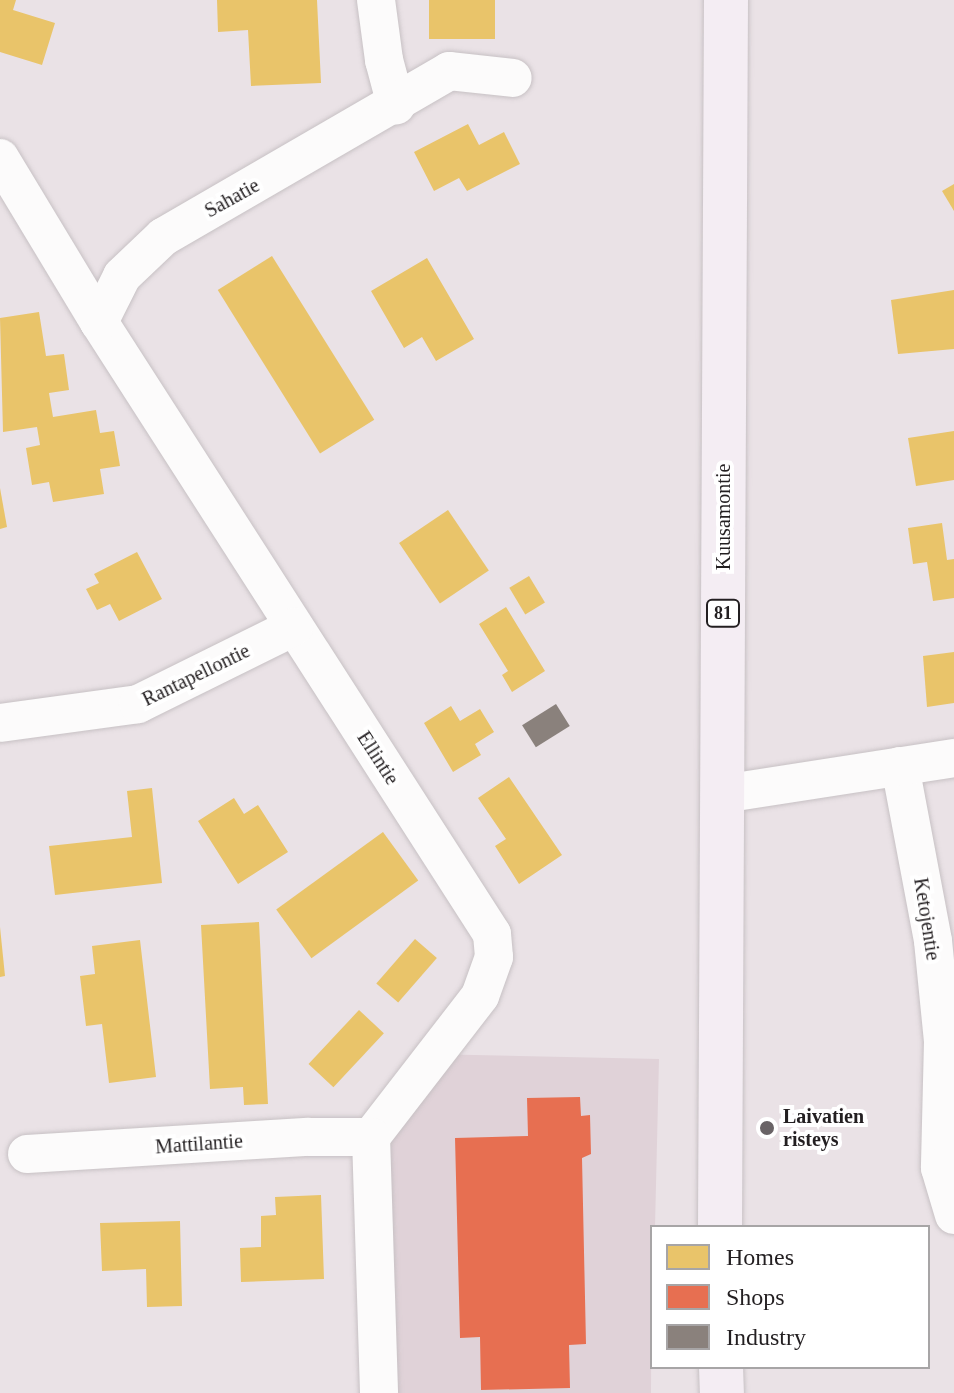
<!DOCTYPE html>
<html>
<head>
<meta charset="utf-8">
<style>
  body { margin:0 }
  #map { position:relative; width:954px; height:1393px; overflow:hidden; background:#eae2e6; font-family:"Times New Roman",serif }
  div>[style] { position:absolute }
  .built>* { inset:0; background:#e0d2d8 }
  .homes>* { inset:0; background:#e9c46a; transform-origin:0 0 }
  .shops>* { inset:0; background:#e76f51 }
  .industry>* { inset:0; background:#8a817c; transform-origin:0 0 }
  .roads { filter:drop-shadow(0 0 2px #c7c1c4) drop-shadow(0 0 2px #c7c1c4) }
  .street>* { height:38px; margin:-19px; padding:0 19px; transform-origin:19px; border-radius:19px; background:#fcfbfb }
  .primary>* { height:44px; margin:-22px; padding:0 22px; transform-origin:22px; border-radius:22px; background:#f4edf3 }
  .dots>* { width:22px; height:22px; translate:-50% -50%; box-sizing:border-box; border:4px solid #fff; border-radius:50% }
  span { translate:-50% -50%; white-space:nowrap; text-align:center; line-height:1.15; -webkit-text-stroke:8px #fff; paint-order:stroke }
  .shield-label span { padding:2px 6px; background:#fff; border:2px solid; border-radius:6px; -webkit-text-stroke-width:0 }
  .shield-label { font-size:18px; color:#231f21; font-weight:700 }
  .street-label { font-size:20px; color:#231f21 }
  .poi-label { font-size:20px; color:#231f21; font-weight:700 }
  .left { translate:0 -50%; text-align:left }
  .legend { position:absolute; left:650px; top:1225px; width:280px; height:144px; box-sizing:border-box; background:#fff; border:2px solid #a7a5a6; margin:0; padding:10px 14px; list-style:none; font-size:24px; color:#231f21 }
  .legend li { display:flex; align-items:center; gap:16px; height:40px }
  .legend b { width:40px; border:2px solid #a7a5a6 }
</style>
</head>
<body>
<div id="map">
  <div class="built">
    <div style="clip-path:polygon(428px 1054px,659px 1059px,655px 1227px,652px 1227px,651px 1393px,389px 1393px,388px 1118px)"></div>
  </div>
  <div class="homes">
    <div style="clip-path:polygon(0 0,16px 0,13px 10px,55px 23px,42px 65px,0 52px)"></div>
    <div style="clip-path:polygon(217px 0,317px 0,321px 83px,251px 86px,248px 30px,218px 32px)"></div>
    <div style="left:429px;top:0;width:66px;height:39px"></div>
    <div style="clip-path:polygon(468px 124px,479px 145px,504px 132px,520px 164px,467px 191px,459px 178px,434px 191px,414px 152px)"></div>
    <div style="clip-path:polygon(954px 184px,954px 211px,942px 191px)"></div>
    <div style="left:272px;top:256px;width:193px;height:64px;rotate:58deg"></div>
    <div style="clip-path:polygon(427px 258px,474px 339px,436px 361px,422px 337px,404px 348px,371px 291px)"></div>
    <div style="clip-path:polygon(954px 290px,954px 349px,898px 354px,891px 300px)"></div>
    <div style="clip-path:polygon(39px 312px,46px 356px,64px 354px,69px 390px,49px 393px,53px 417px,96px 410px,100px 433px,114px 431px,120px 466px,100px 469px,104px 494px,53px 502px,49px 482px,32px 485px,26px 448px,40px 445px,37px 427px,3px 432px,0 318px)"></div>
    <div style="clip-path:polygon(954px 431px,954px 480px,916px 486px,908px 438px)"></div>
    <div style="clip-path:polygon(0 488px,7px 527px,0 529px)"></div>
    <div style="left:448px;top:510px;width:73px;height:59px;rotate:56deg"></div>
    <div style="clip-path:polygon(942px 523px,947px 560px,954px 559px,954px 598px,933px 601px,927px 562px,913px 564px,908px 528px)"></div>
    <div style="clip-path:polygon(137px 552px,162px 599px,119px 621px,110px 604px,97px 610px,86px 589px,99px 583px,94px 574px)"></div>
    <div style="left:529px;top:576px;width:31px;height:23px;rotate:59deg"></div>
    <div style="clip-path:polygon(506px 607px,545px 671px,512px 692px,502px 675px,508px 671px,479px 624px)"></div>
    <div style="clip-path:polygon(954px 652px,954px 703px,927px 707px,923px 656px)"></div>
    <div style="clip-path:polygon(451px 706px,460px 721px,480px 709px,494px 732px,475px 744px,481px 755px,453px 772px,424px 723px)"></div>
    <div style="clip-path:polygon(509px 777px,562px 855px,519px 884px,495px 846px,506px 839px,478px 798px)"></div>
    <div style="clip-path:polygon(152px 788px,162px 883px,55px 895px,49px 846px,132px 837px,127px 791px)"></div>
    <div style="clip-path:polygon(234px 798px,244px 814px,258px 805px,288px 852px,238px 884px,198px 821px)"></div>
    <div style="left:383px;top:832px;width:60px;height:132px;rotate:54deg"></div>
    <div style="clip-path:polygon(259px 922px,268px 1104px,244px 1105px,243px 1087px,210px 1089px,201px 925px)"></div>
    <div style="clip-path:polygon(0 927px,5px 976px,0 977px)"></div>
    <div style="left:415px;top:939px;width:29px;height:59px;rotate:41deg"></div>
    <div style="clip-path:polygon(140px 940px,156px 1077px,109px 1083px,102px 1024px,86px 1026px,80px 976px,95px 974px,92px 946px)"></div>
    <div style="left:359px;top:1010px;width:34px;height:74px;rotate:43deg"></div>
    <div style="clip-path:polygon(321px 1195px,324px 1279px,241px 1282px,240px 1248px,261px 1247px,261px 1216px,276px 1215px,275px 1197px)"></div>
    <div style="clip-path:polygon(180px 1221px,182px 1306px,147px 1307px,146px 1269px,102px 1271px,100px 1223px)"></div>
  </div>
  <div class="shops">
    <div style="clip-path:polygon(580px 1097px,581px 1116px,590px 1115px,591px 1154px,582px 1158px,586px 1344px,569px 1345px,570px 1388px,481px 1390px,480px 1337px,460px 1338px,455px 1138px,528px 1136px,527px 1098px)"></div>
  </div>
  <div class="industry">
    <div style="left:556px;top:704px;width:26px;height:40px;rotate:58deg"></div>
  </div>
  <div class="roads">
    <div class="street">
      <div style="left:376px;top:0;width:61px;rotate:82.4deg"></div>
      <div style="left:384px;top:60px;width:47px;rotate:75.1deg"></div>
      <div style="left:0;top:158px;width:192px;rotate:58.9deg"></div>
      <div style="left:99px;top:322px;width:727px;rotate:57.29deg"></div>
      <div style="left:492px;top:934px;width:23px;rotate:85deg"></div>
      <div style="left:494px;top:957px;width:41px;rotate:109.7deg"></div>
      <div style="left:480px;top:996px;width:178px;rotate:127.7deg"></div>
      <div style="left:371px;top:1137px;width:256px;rotate:88.2deg"></div>
      <div style="left:99px;top:322px;width:51px;rotate:-63.4deg"></div>
      <div style="left:122px;top:276px;width:57px;rotate:-43.6deg"></div>
      <div style="left:163px;top:237px;width:331px;rotate:-30.1deg"></div>
      <div style="left:449px;top:71px;width:64px;rotate:6.2deg"></div>
      <div style="left:0;top:723px;width:139px;rotate:-7.8deg"></div>
      <div style="left:138px;top:704px;width:174px;rotate:-26.3deg"></div>
      <div style="left:900px;top:766px;width:178px;rotate:79.3deg"></div>
      <div style="left:933px;top:941px;width:100px;rotate:84.3deg"></div>
      <div style="left:943px;top:1041px;width:127px;rotate:91.4deg"></div>
      <div style="left:940px;top:1168px;width:49px;rotate:73.4deg"></div>
      <div style="left:722px;top:794px;width:235px;rotate:-8.8deg"></div>
      <div style="left:27px;top:1154px;width:282px;rotate:-3.5deg"></div>
      <div style="left:308px;top:1137px;width:63px"></div>
    </div>
    <div class="primary">
      <div style="left:720px;top:1227px;width:1227px;rotate:-89.72deg"></div>
      <div style="left:721px;top:1367px;width:26px;rotate:88deg"></div>
    </div>
  </div>
  <div class="dots">
    <div style="left:767px;top:1128px;background:#696366"></div>
  </div>
  <div class="shield-label">
    <span style="left:723px;top:613px">81</span>
  </div>
  <div class="street-label">
    <span style="left:232px;top:198px;rotate:-29deg">Sahatie</span>
    <span style="left:723px;top:517px;rotate:-90deg">Kuusamontie</span>
    <span style="left:196px;top:675px;rotate:-26deg">Rantapellontie</span>
    <span style="left:378px;top:758px;rotate:57deg">Ellintie</span>
    <span style="left:927px;top:919px;rotate:81deg">Ketojentie</span>
    <span style="left:199px;top:1144px;rotate:-4deg">Mattilantie</span>
  </div>
  <div class="poi-label">
    <span class="left" style="left:783px;top:1128px">Laivatien<br>risteys</span>
  </div>
  <ul class="legend">
  <li><b style="height:22px;background:#e9c46a"></b>Homes</li>
  <li><b style="height:22px;background:#e76f51"></b>Shops</li>
  <li><b style="height:22px;background:#8a817c"></b>Industry</li>
  </ul>
</div>
</body>
</html>
